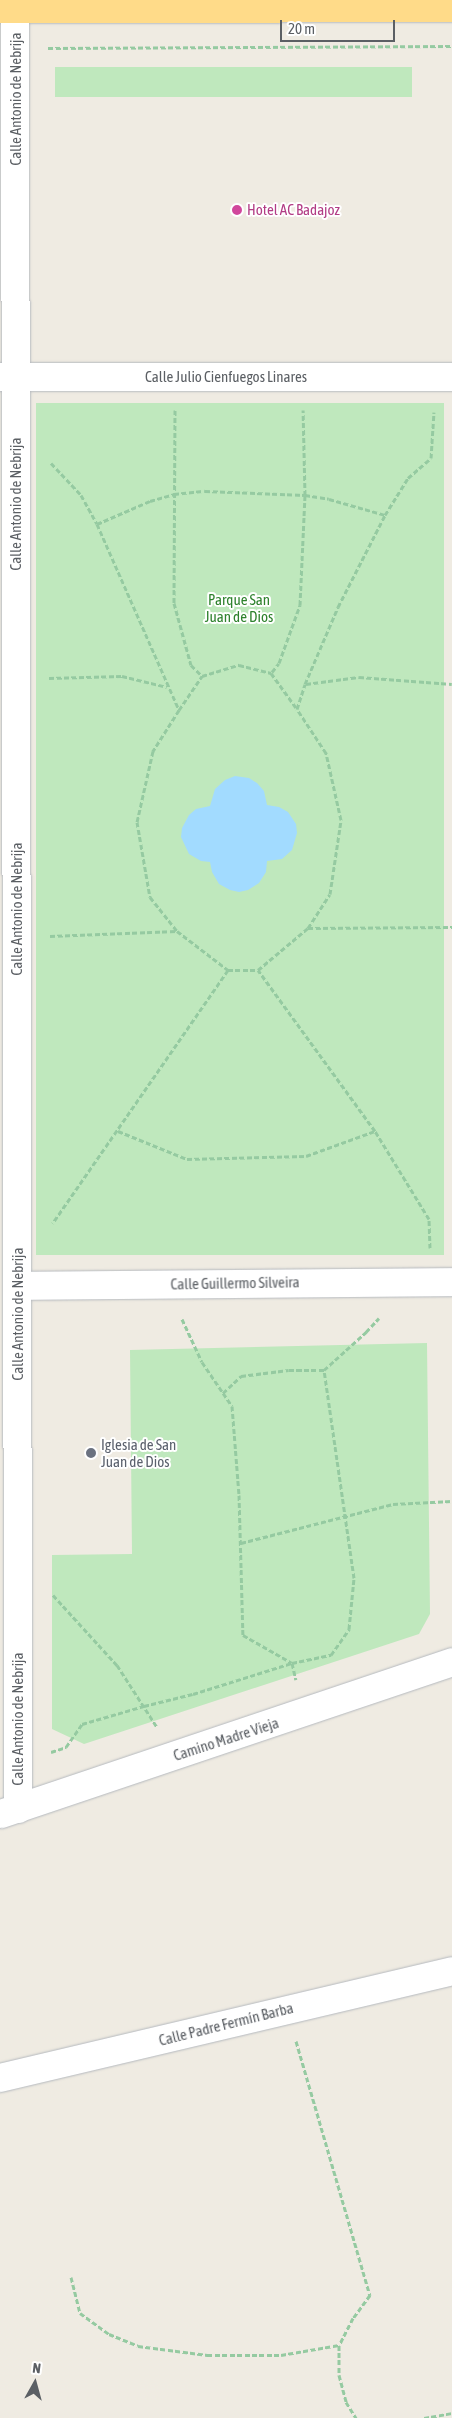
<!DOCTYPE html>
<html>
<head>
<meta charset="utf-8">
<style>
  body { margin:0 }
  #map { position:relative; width:452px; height:2418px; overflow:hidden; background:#efebe2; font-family:"Asap Condensed",sans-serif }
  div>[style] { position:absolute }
  .green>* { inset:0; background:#bfe8bd; transform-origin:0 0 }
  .water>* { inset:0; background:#a2dbff }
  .path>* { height:3px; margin-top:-1.5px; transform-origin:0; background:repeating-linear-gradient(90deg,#95caa1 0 5px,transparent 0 7.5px) }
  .roads { filter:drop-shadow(0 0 1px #b5b9be) drop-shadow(0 0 1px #b5b9be) }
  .street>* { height:28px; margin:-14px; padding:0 14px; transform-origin:14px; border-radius:14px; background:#fff }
  .highway>* { height:28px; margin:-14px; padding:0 14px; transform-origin:14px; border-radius:14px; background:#ffdb89 }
  .dots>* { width:14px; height:14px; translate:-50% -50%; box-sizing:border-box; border:2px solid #fff; border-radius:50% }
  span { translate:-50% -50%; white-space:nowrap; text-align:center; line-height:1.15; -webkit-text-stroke:4px #fff; paint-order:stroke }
  .street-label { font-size:15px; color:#5b5f64 }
  .hotel-label { font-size:15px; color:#b23c85 }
  .left { translate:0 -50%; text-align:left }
  .park-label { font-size:15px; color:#2e822d }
  .worship-label { font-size:15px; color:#5b616d }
  .north { position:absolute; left:10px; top:2358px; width:50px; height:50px; -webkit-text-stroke:4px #fff; paint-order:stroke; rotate:7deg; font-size:14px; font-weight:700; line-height:20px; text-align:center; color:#5b5f64 }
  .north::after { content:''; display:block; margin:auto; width:18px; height:22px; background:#5b5f64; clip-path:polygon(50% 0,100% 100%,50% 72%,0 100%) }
  .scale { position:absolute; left:280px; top:20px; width:115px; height:22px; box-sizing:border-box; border:2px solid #5b5f64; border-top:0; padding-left:6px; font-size:15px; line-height:18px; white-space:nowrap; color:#5b5f64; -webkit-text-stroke:4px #fff; paint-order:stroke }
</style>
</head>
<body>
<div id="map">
  <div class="green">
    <div style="left:412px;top:67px;width:30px;height:357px;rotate:90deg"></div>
    <div style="left:444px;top:403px;width:852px;height:408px;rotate:90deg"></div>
    <div style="clip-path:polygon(427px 1343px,430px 1614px,419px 1634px,84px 1744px,52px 1729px,52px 1555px,132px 1554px,130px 1350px)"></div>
  </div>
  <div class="water">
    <div style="clip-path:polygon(235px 776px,249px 778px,257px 783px,264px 791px,267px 805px,279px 807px,288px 812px,296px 824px,297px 833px,292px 850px,282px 859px,267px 861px,266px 872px,259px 883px,248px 890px,239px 892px,230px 890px,219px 884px,212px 872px,210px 862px,201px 861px,189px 854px,181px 837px,182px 828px,189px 815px,196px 809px,210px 806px,215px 789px,225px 780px)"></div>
  </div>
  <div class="path">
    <div style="left:48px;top:48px;width:404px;rotate:-0.3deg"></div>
    <div style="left:175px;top:410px;width:193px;rotate:90.3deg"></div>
    <div style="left:174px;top:603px;width:64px;rotate:74.7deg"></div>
    <div style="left:191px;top:665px;width:16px;rotate:45deg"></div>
    <div style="left:202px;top:676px;width:39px;rotate:-17deg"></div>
    <div style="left:239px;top:665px;width:33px;rotate:14deg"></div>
    <div style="left:271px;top:673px;width:44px;rotate:54.2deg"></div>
    <div style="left:51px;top:463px;width:44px;rotate:46.8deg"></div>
    <div style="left:81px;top:495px;width:33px;rotate:61deg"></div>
    <div style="left:97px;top:524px;width:203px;rotate:66.2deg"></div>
    <div style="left:179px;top:710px;width:49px;rotate:122.4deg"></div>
    <div style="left:153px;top:751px;width:73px;rotate:102.7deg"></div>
    <div style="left:137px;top:822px;width:76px;rotate:80.2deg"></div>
    <div style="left:150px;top:897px;width:43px;rotate:51.5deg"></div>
    <div style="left:177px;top:931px;width:64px;rotate:37.4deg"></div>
    <div style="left:228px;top:970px;width:308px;rotate:124.7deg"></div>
    <div style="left:97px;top:524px;width:58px;rotate:-23.5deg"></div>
    <div style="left:150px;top:501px;width:25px;rotate:-16deg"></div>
    <div style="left:174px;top:494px;width:31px;rotate:-6deg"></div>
    <div style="left:205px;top:491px;width:100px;rotate:2.3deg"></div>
    <div style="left:305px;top:495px;width:24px;rotate:9deg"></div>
    <div style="left:329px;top:499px;width:58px;rotate:15.9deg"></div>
    <div style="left:272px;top:672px;width:11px;rotate:-52deg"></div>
    <div style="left:279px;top:663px;width:62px;rotate:-70.1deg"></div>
    <div style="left:300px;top:605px;width:110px;rotate:-87.4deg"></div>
    <div style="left:305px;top:495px;width:85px;rotate:-91.3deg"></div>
    <div style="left:49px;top:678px;width:73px;rotate:-1.6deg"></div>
    <div style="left:122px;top:676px;width:46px;rotate:13.7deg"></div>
    <div style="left:306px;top:684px;width:53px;rotate:-7.5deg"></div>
    <div style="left:359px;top:677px;width:93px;rotate:4.3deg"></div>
    <div style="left:179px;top:710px;width:41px;rotate:-55.9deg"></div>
    <div style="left:308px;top:928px;width:144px;rotate:-0.4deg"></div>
    <div style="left:50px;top:936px;width:127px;rotate:-2.3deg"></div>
    <div style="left:228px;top:970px;width:30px"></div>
    <div style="left:118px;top:1131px;width:74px;rotate:22.1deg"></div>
    <div style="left:187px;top:1159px;width:119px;rotate:-1.4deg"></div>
    <div style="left:306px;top:1156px;width:73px;rotate:-19.9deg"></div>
    <div style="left:430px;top:1248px;width:29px;rotate:-92deg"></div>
    <div style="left:429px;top:1219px;width:103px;rotate:-121.5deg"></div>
    <div style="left:375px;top:1131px;width:199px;rotate:-126deg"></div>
    <div style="left:258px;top:970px;width:65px;rotate:-40deg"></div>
    <div style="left:308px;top:928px;width:40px;rotate:-57.1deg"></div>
    <div style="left:330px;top:894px;width:75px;rotate:-81.5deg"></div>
    <div style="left:341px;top:820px;width:69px;rotate:-102.6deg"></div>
    <div style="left:326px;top:753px;width:53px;rotate:-123.4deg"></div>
    <div style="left:297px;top:709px;width:26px;rotate:-72deg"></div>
    <div style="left:305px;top:684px;width:84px;rotate:-66.8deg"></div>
    <div style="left:338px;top:607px;width:103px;rotate:-62.9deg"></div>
    <div style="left:385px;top:515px;width:44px;rotate:-58.1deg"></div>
    <div style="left:408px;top:478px;width:30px;rotate:-41deg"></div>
    <div style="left:431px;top:458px;width:46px;rotate:-86.3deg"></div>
    <div style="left:182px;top:1319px;width:47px;rotate:65.1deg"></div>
    <div style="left:202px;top:1362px;width:53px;rotate:55.7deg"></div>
    <div style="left:232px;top:1406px;width:89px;rotate:85.5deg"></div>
    <div style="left:239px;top:1495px;width:140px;rotate:88.4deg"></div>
    <div style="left:243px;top:1635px;width:56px;rotate:29.7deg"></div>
    <div style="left:292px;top:1663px;width:17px;rotate:77deg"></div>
    <div style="left:223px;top:1393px;width:25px;rotate:-43deg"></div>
    <div style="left:241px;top:1376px;width:48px;rotate:-7.1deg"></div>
    <div style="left:289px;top:1370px;width:35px"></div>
    <div style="left:324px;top:1370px;width:57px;rotate:-42.1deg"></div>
    <div style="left:366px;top:1332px;width:19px;rotate:-47deg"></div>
    <div style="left:241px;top:1543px;width:157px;rotate:-14.4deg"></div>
    <div style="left:393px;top:1504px;width:59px;rotate:-2.9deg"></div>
    <div style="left:53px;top:1595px;width:95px;rotate:47.6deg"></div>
    <div style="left:117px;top:1665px;width:74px;rotate:57.2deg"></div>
    <div style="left:51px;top:1752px;width:16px;rotate:-18deg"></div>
    <div style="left:66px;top:1747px;width:28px;rotate:-55deg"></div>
    <div style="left:82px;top:1724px;width:65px;rotate:-16.2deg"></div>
    <div style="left:144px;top:1706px;width:50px;rotate:-13.8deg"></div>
    <div style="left:193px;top:1694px;width:104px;rotate:-17.4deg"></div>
    <div style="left:292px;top:1663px;width:40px;rotate:-12deg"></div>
    <div style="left:331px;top:1655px;width:32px;rotate:-55deg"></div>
    <div style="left:349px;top:1629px;width:51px;rotate:-84.4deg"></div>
    <div style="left:354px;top:1578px;width:210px;rotate:-98.2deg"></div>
    <div style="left:296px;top:2041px;width:265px;rotate:73.8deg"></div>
    <div style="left:370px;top:2295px;width:29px;rotate:126deg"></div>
    <div style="left:353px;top:2318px;width:30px;rotate:117deg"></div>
    <div style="left:339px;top:2345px;width:30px;rotate:90deg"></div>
    <div style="left:339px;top:2375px;width:28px;rotate:75deg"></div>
    <div style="left:346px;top:2402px;width:19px;rotate:58deg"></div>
    <div style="left:71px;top:2277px;width:37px;rotate:76deg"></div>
    <div style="left:80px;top:2313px;width:36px;rotate:36deg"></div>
    <div style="left:109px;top:2334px;width:31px;rotate:22deg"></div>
    <div style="left:138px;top:2346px;width:70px;rotate:7.4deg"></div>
    <div style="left:207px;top:2355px;width:74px"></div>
    <div style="left:281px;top:2355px;width:59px;rotate:-9.8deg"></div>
    <div style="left:424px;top:2418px;width:28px;rotate:-10deg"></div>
  </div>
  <div class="roads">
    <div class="street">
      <div style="left:15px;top:9px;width:1800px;rotate:89.9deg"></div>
      <div style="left:0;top:377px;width:452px"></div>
      <div style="left:18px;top:1286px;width:434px;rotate:-0.5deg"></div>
      <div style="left:1px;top:1814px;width:476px;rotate:-18.6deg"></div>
      <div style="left:0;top:2078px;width:464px;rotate:-13.3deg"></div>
    </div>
    <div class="highway">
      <div style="left:0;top:9px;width:452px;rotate:-0.1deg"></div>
    </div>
  </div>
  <div class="dots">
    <div style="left:237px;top:210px;background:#d1479c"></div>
    <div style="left:91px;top:1453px;background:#6b7280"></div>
  </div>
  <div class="street-label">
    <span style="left:16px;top:99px;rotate:-90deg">Calle Antonio de Nebrija</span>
    <span style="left:226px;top:377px">Calle Julio Cienfuegos Linares</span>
    <span style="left:16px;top:504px;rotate:-90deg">Calle Antonio de Nebrija</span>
    <span style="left:17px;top:909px;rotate:-90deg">Calle Antonio de Nebrija</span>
    <span style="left:235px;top:1283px;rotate:-1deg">Calle Guillermo Silveira</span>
    <span style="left:18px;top:1314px;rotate:-90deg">Calle Antonio de Nebrija</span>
    <span style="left:18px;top:1719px;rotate:-90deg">Calle Antonio de Nebrija</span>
    <span style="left:226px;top:1739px;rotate:-18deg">Camino Madre Vieja</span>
    <span style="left:226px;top:2024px;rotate:-14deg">Calle Padre Fermín Barba</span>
  </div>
  <div class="hotel-label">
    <span class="left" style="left:247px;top:210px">Hotel AC Badajoz</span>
  </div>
  <div class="park-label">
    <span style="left:239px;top:608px">Parque San<br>Juan de Dios</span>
  </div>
  <div class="worship-label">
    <span class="left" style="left:101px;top:1453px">Iglesia de San<br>Juan de Dios</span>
  </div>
  <div class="north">N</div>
  <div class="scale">20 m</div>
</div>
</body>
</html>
